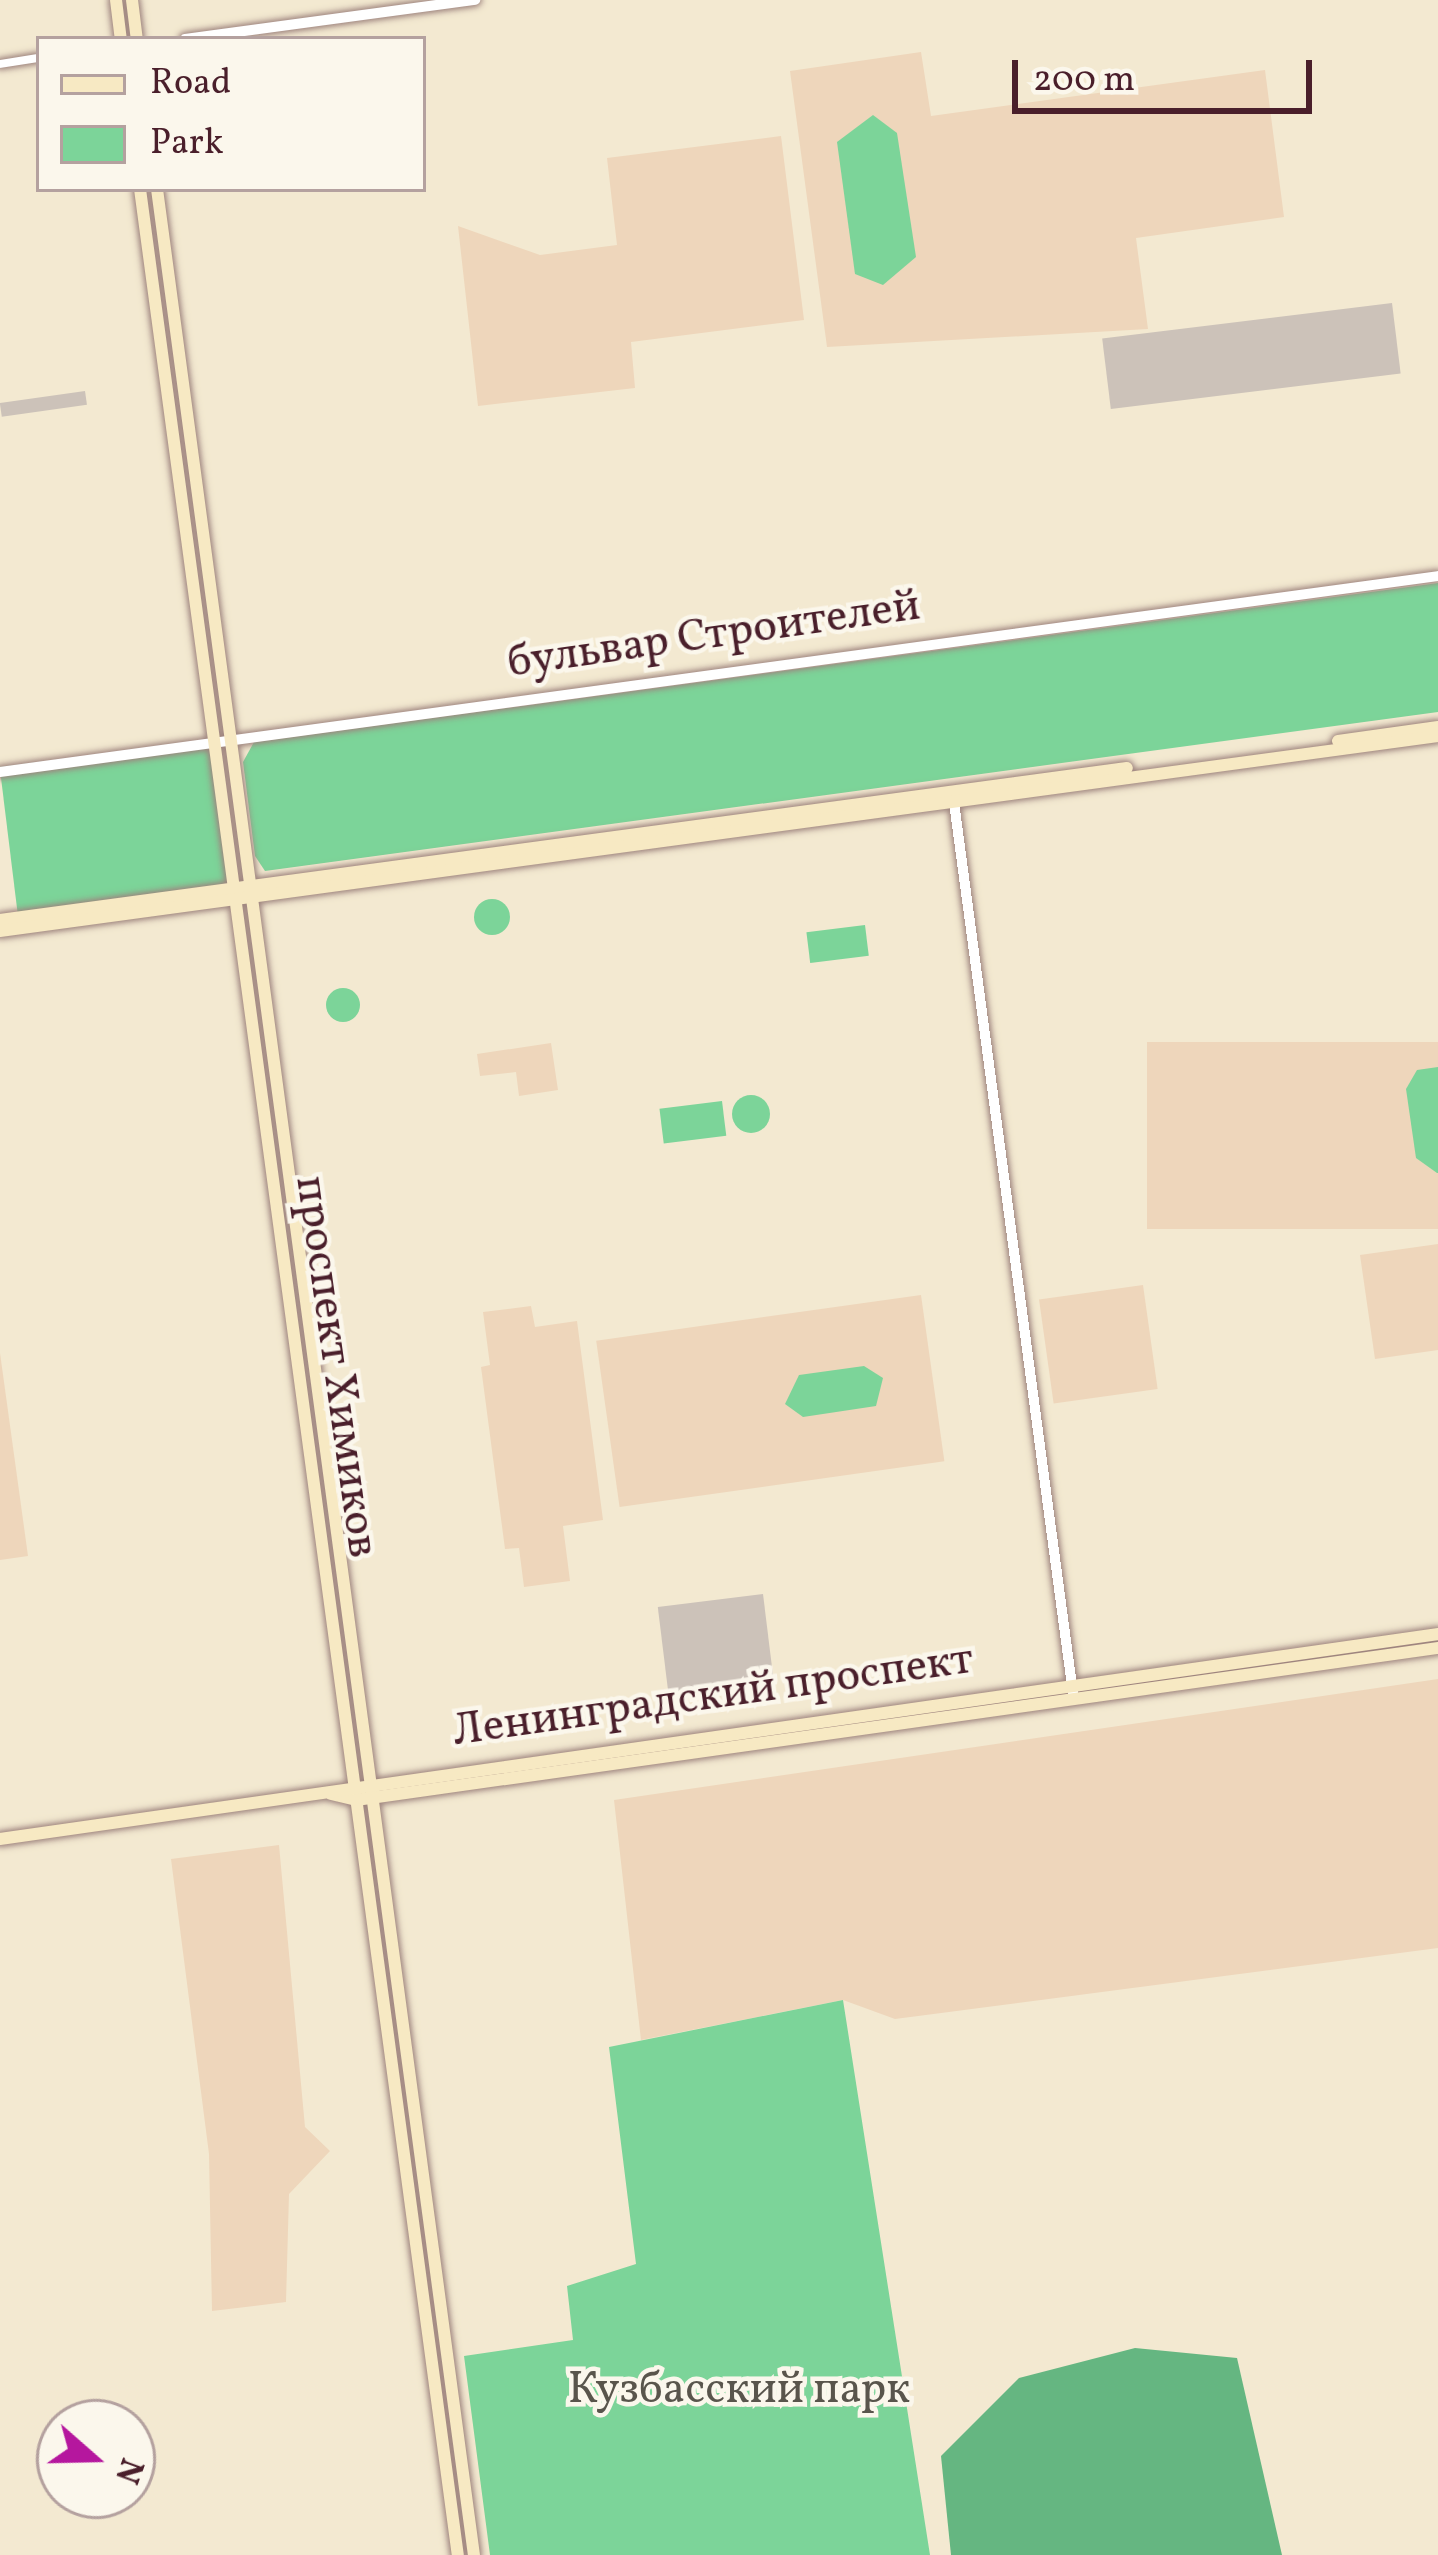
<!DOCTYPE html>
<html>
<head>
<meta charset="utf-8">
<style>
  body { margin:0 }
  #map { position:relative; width:1438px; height:2555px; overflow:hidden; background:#f3e9d1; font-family:Vollkorn,serif }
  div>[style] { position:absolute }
  .built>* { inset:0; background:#eed6bb; transform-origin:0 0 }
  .industrial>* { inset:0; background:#ccc2b9; transform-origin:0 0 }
  .green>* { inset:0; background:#7cd499; transform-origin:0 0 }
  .round { border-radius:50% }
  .forest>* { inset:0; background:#65b681 }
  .roads { filter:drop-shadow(0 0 3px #9e847e) drop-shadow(0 0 3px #9e847e) }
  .minor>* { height:8px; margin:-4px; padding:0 4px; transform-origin:4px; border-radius:4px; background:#fff }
  .tertiary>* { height:10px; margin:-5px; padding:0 5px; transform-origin:5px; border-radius:5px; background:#fff }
  .secondary>* { height:12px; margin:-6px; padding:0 6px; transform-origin:6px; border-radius:6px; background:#f7e9c3 }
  span { translate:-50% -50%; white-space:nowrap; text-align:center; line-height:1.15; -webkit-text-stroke:9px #fbf7ec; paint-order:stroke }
  .street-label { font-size:45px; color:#4a1f2b }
  .park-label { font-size:45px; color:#59554c }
  .legend { position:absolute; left:36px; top:36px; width:390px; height:156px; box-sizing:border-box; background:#fbf7ec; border:3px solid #b4a19f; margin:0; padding:15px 21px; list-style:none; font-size:36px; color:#4a1f2b }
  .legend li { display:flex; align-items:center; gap:24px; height:60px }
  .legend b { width:60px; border:3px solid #b4a19f }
  .north { position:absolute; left:36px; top:2399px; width:120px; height:120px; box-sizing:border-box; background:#fbf7ec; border:3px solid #b4a19f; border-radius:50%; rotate:110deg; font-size:33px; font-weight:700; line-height:48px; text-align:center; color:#4a1f2b }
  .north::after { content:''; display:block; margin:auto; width:42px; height:54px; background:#b5179e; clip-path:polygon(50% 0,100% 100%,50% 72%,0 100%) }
  .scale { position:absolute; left:1012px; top:60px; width:300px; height:54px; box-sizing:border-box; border:6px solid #4a1f2b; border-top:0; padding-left:15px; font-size:36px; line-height:42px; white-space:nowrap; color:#4a1f2b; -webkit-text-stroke:9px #fbf7ec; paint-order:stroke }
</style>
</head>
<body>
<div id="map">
  <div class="built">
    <div style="clip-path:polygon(921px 52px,931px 116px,1265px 70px,1284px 217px,1136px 238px,1148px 329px,827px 347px,790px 71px)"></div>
    <div style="clip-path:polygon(781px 136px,804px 320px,631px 342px,635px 388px,478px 406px,458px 226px,540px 255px,617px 245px,607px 158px)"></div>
    <div style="left:1438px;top:1042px;width:187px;height:291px;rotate:90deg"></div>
    <div style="clip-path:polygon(551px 1043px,558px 1090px,519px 1096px,516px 1072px,480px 1076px,477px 1054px)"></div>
    <div style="clip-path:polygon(1438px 1244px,1438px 1350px,1375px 1359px,1360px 1255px)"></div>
    <div style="left:1143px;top:1285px;width:105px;height:105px;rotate:82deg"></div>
    <div style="left:921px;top:1295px;width:168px;height:328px;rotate:82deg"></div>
    <div style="clip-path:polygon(531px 1306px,535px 1327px,577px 1321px,603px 1520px,563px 1526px,570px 1581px,524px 1587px,519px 1548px,505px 1549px,481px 1367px,490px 1365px,483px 1312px)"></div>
    <div style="clip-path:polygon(0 1353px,28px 1556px,0 1560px)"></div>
    <div style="clip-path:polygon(1438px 1679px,1438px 1948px,895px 2019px,843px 2000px,641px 2040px,614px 1800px)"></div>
    <div style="clip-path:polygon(279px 1845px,305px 2127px,330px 2151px,289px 2194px,286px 2302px,212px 2311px,209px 2154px,171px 1859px)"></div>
  </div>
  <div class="industrial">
    <div style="left:1392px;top:303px;width:71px;height:292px;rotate:83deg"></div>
    <div style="left:85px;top:391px;width:14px;height:86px;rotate:82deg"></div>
    <div style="left:763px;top:1594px;width:93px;height:106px;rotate:83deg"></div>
  </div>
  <div class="green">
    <div style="clip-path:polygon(873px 115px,897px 133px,916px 257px,883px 285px,855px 274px,837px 142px)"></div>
    <div style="clip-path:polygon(1438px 583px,1438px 712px,265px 871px,255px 856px,243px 762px,254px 742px)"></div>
    <div style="left:217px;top:740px;width:149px;height:219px;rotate:83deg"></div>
    <div class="round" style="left:474px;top:899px;width:36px;height:36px"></div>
    <div style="left:865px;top:925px;width:31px;height:59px;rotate:83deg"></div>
    <div class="round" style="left:326px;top:988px;width:34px;height:34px"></div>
    <div style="clip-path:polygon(1438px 1067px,1438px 1173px,1437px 1173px,1416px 1158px,1406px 1089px,1417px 1070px)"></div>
    <div class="round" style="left:732px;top:1095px;width:38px;height:38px"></div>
    <div style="left:722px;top:1101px;width:35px;height:63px;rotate:83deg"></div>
    <div style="clip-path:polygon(864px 1366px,883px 1378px,876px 1406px,803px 1417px,785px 1404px,799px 1375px)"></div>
    <div style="clip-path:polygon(843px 2000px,930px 2555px,490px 2555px,464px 2356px,573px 2340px,567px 2286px,636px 2264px,609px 2047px)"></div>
  </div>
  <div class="forest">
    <div style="clip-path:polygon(1135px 2348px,1237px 2358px,1282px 2555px,951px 2555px,941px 2456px,1019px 2378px)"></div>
  </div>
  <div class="roads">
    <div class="minor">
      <div style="left:0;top:64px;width:39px;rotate:-9deg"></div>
    </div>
    <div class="tertiary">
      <div style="left:185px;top:39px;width:293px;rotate:-7.7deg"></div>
      <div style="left:0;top:772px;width:1451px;rotate:-7.76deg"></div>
      <div style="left:953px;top:795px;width:906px;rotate:82.39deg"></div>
    </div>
    <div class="secondary">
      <div style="left:116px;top:0;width:39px;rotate:83deg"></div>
      <div style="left:132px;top:0;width:39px;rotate:83deg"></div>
      <div style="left:140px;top:189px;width:2387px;rotate:82.35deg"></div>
      <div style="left:157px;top:189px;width:2387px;rotate:82.37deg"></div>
      <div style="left:1338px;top:741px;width:101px;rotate:-8deg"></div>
      <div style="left:0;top:920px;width:1137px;rotate:-7.68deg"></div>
      <div style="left:0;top:931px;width:1451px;rotate:-7.72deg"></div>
      <div style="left:331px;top:1794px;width:26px;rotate:13deg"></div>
      <div style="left:356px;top:1800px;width:1093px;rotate:-8deg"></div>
      <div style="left:0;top:1839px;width:1453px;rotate:-8.11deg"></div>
    </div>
  </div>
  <div class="street-label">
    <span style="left:714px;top:636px;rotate:-8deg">бульвар Строителей</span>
    <span style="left:335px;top:1367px;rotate:82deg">проспект Химиков</span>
    <span style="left:713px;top:1697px;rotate:-8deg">Ленинградский проспект</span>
  </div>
  <div class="park-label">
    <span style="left:739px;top:2391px">Кузбасский парк</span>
  </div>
  <ul class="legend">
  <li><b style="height:15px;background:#f7e9c3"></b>Road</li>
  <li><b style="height:33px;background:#7cd499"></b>Park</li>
  </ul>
  <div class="north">N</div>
  <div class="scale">200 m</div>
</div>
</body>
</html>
